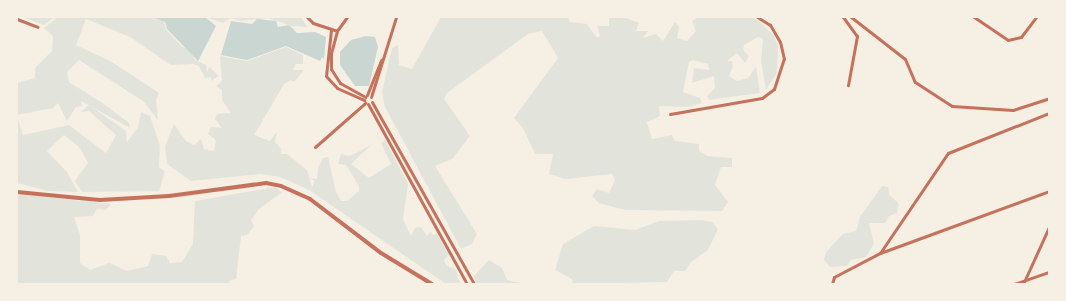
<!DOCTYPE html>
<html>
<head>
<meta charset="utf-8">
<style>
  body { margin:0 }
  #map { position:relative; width:1066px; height:301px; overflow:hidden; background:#f6efe4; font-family:"Roboto Condensed",sans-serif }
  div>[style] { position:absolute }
  .green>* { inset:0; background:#e2e4dc }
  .water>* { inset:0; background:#c9d6d2 }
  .minor>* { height:3px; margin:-1.5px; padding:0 1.5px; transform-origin:1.5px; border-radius:1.5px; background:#c5725c }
  .tertiary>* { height:4px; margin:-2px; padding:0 2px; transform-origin:2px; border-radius:2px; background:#c5725c }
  span { translate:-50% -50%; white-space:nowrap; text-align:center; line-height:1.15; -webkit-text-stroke:3.5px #f6efe4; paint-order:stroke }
  .frame { position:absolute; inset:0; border:18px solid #f6efe4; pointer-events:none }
</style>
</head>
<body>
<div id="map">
  <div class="green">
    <div style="clip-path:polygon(22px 17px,55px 17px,44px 25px)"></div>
    <div style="clip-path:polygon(58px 17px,155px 17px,164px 22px,166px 30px,182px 47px,189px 49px,195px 60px,206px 65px,207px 72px,209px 67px,219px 76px,211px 81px,211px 77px,205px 78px,199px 66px,193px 64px,171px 65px,130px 37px,86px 19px,76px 45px,112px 62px,159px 93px,156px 100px,158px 120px,143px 101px,79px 60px,67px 72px,69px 82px,104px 104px,129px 123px,130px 128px,81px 101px,82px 106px,76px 107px,67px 121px,58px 103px,53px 108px,17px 115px,17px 83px,35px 78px,35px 68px,52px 51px,53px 36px,44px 28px)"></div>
    <div style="clip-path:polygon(205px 17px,301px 17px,307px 27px,292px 26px,268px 18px,240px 21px,231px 18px,223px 23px)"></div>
    <div style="clip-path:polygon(441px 17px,568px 17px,570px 22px,587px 24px,597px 38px,600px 36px,597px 26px,609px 26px,609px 17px,624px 17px,639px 23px,636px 31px,648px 31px,643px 38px,656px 34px,663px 41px,675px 22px,679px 27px,677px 38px,687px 41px,696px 31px,692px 21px,699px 17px,752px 17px,759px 21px,773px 35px,778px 46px,777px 73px,766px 90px,761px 61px,763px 39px,758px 37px,744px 45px,743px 50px,749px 56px,745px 63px,737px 53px,727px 61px,732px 61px,733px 66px,729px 76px,737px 81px,748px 78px,756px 66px,760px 93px,709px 100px,707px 96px,715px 88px,714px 76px,692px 83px,694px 68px,709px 70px,708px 64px,693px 60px,689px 62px,683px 92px,700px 98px,702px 103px,688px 107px,659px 106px,660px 116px,647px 122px,652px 139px,672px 135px,675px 141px,699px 144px,699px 151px,707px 156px,732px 158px,732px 167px,721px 167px,715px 185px,728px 202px,722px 211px,625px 210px,599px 203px,592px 196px,597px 189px,609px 193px,615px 180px,612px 174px,566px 179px,549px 174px,553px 154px,535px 154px,523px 128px,514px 118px,558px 58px,542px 31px,528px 34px,447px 93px,444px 99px,470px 136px,452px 159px,435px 166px,477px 234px,472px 244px,461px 249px,385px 107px,382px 92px,392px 48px,398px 45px,399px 65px,412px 69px)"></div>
    <div style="clip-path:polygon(286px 47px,303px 55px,303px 64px,296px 64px,293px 70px,304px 70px,294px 82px,291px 80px,284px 84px,254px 135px,270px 141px,277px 132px,275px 142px,282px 150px,280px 154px,287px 154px,307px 170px,312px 187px,315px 181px,310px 178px,317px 179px,318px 168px,323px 158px,328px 157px,336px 192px,341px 201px,347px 201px,359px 191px,359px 186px,346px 165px,338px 164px,341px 154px,350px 156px,371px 145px,351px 164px,369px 178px,391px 164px,381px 143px,385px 140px,408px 184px,403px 219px,411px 236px,415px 228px,421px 227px,427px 236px,431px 231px,432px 235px,437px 234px,449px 255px,444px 260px,446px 265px,456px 270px,460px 284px,446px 284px,309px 190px,280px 177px,261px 174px,191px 181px,167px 164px,165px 146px,174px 124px,186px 141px,194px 145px,201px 139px,204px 149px,214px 151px,216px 140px,208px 134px,211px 127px,222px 128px,215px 119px,217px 114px,231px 113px,222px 100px,222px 90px,216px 86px,222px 81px,220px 56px,247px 61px)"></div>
    <div style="clip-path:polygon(89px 105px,126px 131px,127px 142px,138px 127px,141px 112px,150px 116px,160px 146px,159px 167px,165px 171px,159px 191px,82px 192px,75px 181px,88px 163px,80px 148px,64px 135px,47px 151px,67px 172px,78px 192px,48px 191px,17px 183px,17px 117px,23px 135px,69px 125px,106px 153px,116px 135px,89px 111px,81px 112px)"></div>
    <div style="clip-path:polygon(882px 186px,888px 187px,889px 194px,899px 204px,897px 213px,889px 216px,885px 223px,869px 223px,874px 244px,866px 257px,851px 260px,847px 266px,830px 267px,824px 260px,826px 252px,843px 234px,856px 231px,860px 217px)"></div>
    <div style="clip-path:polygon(275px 187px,282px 192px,259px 209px,251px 220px,254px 226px,247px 235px,241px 236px,236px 279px,229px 281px,230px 284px,17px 284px,17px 194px,111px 204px,106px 210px,97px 209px,93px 216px,74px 217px,80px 235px,80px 263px,90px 270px,109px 263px,127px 271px,148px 266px,152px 254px,166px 256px,170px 263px,182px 262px,193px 244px,195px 201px)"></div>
    <div style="clip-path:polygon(702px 220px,712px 222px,718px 229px,708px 250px,691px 262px,685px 271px,674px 271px,667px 282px,573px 284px,572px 279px,555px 270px,563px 244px,594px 226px,635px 230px,659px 221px)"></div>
    <div style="clip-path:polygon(489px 260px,502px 268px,507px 280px,524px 284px,476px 284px,474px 276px)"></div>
  </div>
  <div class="water">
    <div style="clip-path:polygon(205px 17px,216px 26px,198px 61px,167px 29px,165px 22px,155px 18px)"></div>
    <div style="clip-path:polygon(257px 19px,276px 21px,278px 27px,289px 25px,297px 33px,315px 32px,326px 37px,324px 59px,322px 57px,320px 61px,286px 46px,247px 60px,221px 55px,231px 21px,252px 24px)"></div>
    <div style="clip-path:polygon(366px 36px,375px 37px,378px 47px,369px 86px,355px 86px,340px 65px,340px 52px,351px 40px)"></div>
  </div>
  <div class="minor">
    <div style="left:307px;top:17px;width:8px;rotate:45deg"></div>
    <div style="left:313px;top:23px;width:25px;rotate:18deg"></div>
    <div style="left:347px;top:17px;width:17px;rotate:126deg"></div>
    <div style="left:337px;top:31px;width:23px;rotate:105deg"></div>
    <div style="left:331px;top:53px;width:16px;rotate:90deg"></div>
    <div style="left:331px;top:69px;width:17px;rotate:57deg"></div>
    <div style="left:340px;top:83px;width:29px;rotate:29deg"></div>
    <div style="left:843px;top:17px;width:24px;rotate:54deg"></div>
    <div style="left:857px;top:36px;width:50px;rotate:100.4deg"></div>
    <div style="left:851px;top:17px;width:68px;rotate:37.9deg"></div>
    <div style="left:905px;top:59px;width:25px;rotate:67deg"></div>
    <div style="left:915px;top:82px;width:44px;rotate:33deg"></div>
    <div style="left:952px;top:106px;width:61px;rotate:3.8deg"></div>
    <div style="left:1013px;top:110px;width:38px;rotate:-18deg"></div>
    <div style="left:974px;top:17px;width:41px;rotate:34.1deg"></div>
    <div style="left:1008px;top:40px;width:13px;rotate:-13deg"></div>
    <div style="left:1021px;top:37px;width:25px;rotate:-53deg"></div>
    <div style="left:17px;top:19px;width:22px;rotate:21deg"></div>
    <div style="left:331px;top:30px;width:46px;rotate:96.2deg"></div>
    <div style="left:326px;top:76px;width:16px;rotate:47deg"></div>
    <div style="left:337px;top:88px;width:30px;rotate:24deg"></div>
    <div style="left:367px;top:95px;width:38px;rotate:-68deg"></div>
    <div style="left:371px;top:97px;width:84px;rotate:-72.6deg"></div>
    <div style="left:372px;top:102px;width:209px;rotate:60.7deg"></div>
    <div style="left:368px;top:104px;width:205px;rotate:61.2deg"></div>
    <div style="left:670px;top:114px;width:93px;rotate:-9.9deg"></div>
    <div style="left:762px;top:98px;width:15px;rotate:-37deg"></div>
    <div style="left:774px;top:89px;width:32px;rotate:-72deg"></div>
    <div style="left:784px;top:59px;width:17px;rotate:-103deg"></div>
    <div style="left:780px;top:42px;width:20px;rotate:-120deg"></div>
    <div style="left:770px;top:25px;width:15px;rotate:-148deg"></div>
    <div style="left:315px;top:147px;width:67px;rotate:-41.3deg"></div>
    <div style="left:880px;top:253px;width:121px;rotate:-55.8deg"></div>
    <div style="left:948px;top:153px;width:109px;rotate:-21.6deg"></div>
    <div style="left:832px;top:284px;width:7px;rotate:-74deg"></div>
    <div style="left:834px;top:277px;width:52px;rotate:-27.6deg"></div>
    <div style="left:880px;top:253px;width:180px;rotate:-20.1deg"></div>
    <div style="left:1014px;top:284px;width:37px;rotate:-19deg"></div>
    <div style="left:1023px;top:284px;width:63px;rotate:-65.5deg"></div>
  </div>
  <div class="tertiary">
    <div style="left:17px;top:192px;width:83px;rotate:5.5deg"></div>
    <div style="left:100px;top:200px;width:69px;rotate:-3.3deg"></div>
    <div style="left:169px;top:196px;width:98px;rotate:-7.6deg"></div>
    <div style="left:266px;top:183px;width:15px;rotate:11deg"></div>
    <div style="left:281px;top:186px;width:32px;rotate:24deg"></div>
    <div style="left:310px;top:199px;width:89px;rotate:37.3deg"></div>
    <div style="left:381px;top:253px;width:60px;rotate:31.3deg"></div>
  </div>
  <div class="frame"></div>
</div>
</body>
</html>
